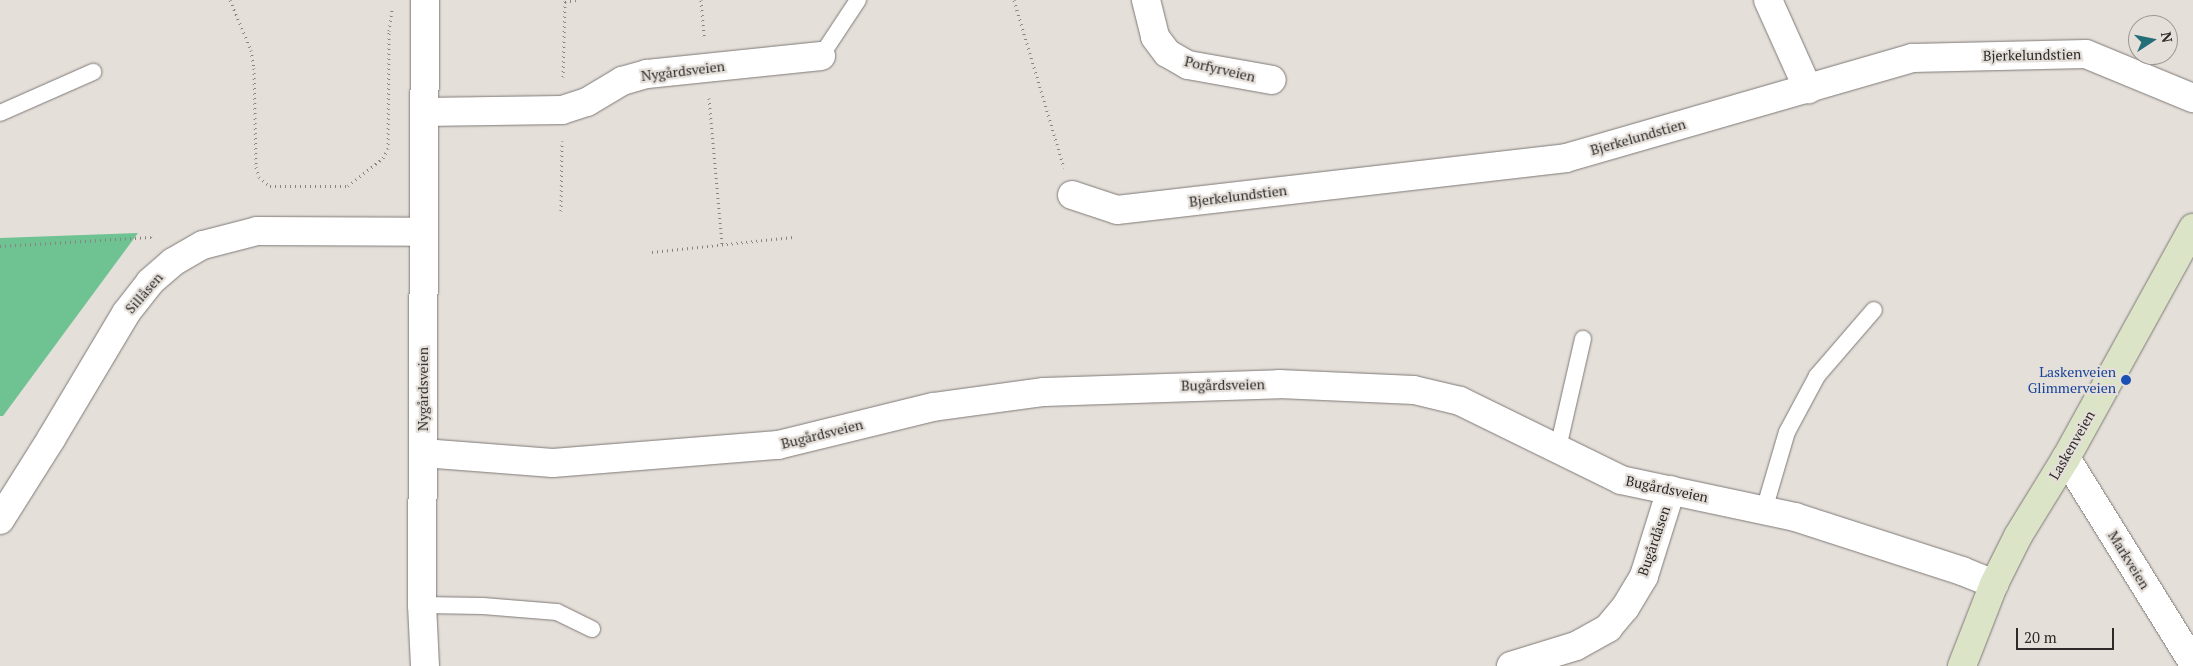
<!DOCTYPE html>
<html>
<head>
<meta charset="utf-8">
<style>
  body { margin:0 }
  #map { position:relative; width:2193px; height:666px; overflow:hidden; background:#e5dfda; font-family:"PT Serif",serif }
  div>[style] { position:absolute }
  .green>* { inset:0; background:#6fc392 }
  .path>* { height:3px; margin-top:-1.5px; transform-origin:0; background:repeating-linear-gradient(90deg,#898481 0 1px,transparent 0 5px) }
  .roads { filter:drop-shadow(0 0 1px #7e7975) drop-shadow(0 0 1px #7e7975) }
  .lane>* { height:16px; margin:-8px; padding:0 8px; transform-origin:8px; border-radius:8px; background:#fff }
  .street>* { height:28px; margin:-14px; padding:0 14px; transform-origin:14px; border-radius:14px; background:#fff }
  .secondary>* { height:28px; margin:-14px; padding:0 14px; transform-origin:14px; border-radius:14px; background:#dbe4c6 }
  .dots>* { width:14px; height:14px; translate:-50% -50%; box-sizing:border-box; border:2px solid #e5dfda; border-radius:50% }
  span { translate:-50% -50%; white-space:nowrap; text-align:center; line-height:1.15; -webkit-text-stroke:4.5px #e5dfda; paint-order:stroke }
  .street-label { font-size:14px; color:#2d2a29 }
  .transit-label { font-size:14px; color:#164399 }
  .right { translate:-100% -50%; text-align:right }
  .north { position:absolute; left:2128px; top:15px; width:50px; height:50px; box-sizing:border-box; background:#e5dfda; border:1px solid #9b9793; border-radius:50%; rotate:79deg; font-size:14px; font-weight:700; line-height:20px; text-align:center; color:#2d2a29 }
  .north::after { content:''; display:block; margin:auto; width:18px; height:22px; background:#246e78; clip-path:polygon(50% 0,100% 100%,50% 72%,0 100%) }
  .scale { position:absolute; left:2016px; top:628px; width:98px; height:22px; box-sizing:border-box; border:2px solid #2d2a29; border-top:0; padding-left:6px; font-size:15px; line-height:18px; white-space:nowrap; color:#2d2a29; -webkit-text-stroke:4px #e5dfda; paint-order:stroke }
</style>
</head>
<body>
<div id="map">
  <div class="green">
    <div style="clip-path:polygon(138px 233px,3px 416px,0 416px,0 238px)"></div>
  </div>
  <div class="path">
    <div style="left:230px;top:0;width:54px;rotate:67.2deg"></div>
    <div style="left:251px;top:50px;width:18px;rotate:81deg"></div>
    <div style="left:254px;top:68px;width:99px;rotate:88.8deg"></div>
    <div style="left:256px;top:167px;width:10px;rotate:73deg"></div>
    <div style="left:259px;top:177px;width:14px;rotate:39deg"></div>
    <div style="left:270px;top:186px;width:78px"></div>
    <div style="left:348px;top:186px;width:45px;rotate:-38.7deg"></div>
    <div style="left:383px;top:158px;width:10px;rotate:-61deg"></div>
    <div style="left:388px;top:149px;width:118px;rotate:-89.5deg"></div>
    <div style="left:389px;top:31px;width:21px;rotate:-82deg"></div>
    <div style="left:701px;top:0;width:37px;rotate:85deg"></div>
    <div style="left:1014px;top:0;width:175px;rotate:73.4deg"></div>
    <div style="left:565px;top:2px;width:11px;rotate:-10deg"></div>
    <div style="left:563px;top:77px;width:77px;rotate:-88.5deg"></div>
    <div style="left:709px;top:98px;width:147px;rotate:84.9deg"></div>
    <div style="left:561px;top:211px;width:70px;rotate:-89.2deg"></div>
    <div style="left:0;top:246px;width:151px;rotate:-3.4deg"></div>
    <div style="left:151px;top:237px;width:3px;rotate:45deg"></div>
    <div style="left:652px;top:252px;width:142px;rotate:-6.1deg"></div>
  </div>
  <div class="roads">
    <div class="lane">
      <div style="left:821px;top:56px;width:67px;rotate:-56.5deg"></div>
      <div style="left:0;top:113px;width:102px;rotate:-23.8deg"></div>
      <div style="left:1558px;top:448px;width:112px;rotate:-77.1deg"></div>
      <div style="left:1764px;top:510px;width:81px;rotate:-73.6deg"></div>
      <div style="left:1787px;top:432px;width:64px;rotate:-61.8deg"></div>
      <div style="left:1817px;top:376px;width:87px;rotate:-49.2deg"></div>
      <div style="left:422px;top:605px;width:61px;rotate:0.9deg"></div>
      <div style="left:483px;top:606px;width:74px;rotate:4.6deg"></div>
      <div style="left:557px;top:612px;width:39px;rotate:26deg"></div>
    </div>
    <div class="street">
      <div style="left:1146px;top:0;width:38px;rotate:76deg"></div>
      <div style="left:1155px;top:37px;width:20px;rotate:53deg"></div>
      <div style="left:1167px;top:53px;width:24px;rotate:30deg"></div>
      <div style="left:1188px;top:65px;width:85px;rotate:10.1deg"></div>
      <div style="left:1768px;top:0;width:98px;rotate:65.8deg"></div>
      <div style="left:424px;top:112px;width:138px;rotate:-0.8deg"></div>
      <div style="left:562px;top:110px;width:26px;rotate:-18deg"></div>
      <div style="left:587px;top:102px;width:41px;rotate:-31deg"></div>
      <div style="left:622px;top:81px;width:26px;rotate:-16deg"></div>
      <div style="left:647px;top:74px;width:175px;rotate:-5.9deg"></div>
      <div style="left:1072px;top:195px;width:47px;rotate:18.4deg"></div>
      <div style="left:1117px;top:210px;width:452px;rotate:-6.6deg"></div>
      <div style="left:1566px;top:158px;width:360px;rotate:-16.1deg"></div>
      <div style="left:1912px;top:58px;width:174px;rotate:-1.3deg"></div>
      <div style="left:2086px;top:54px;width:116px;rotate:22.4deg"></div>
      <div style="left:423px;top:453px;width:130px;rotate:4.4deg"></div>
      <div style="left:553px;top:463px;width:226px;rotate:-4.6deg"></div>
      <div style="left:778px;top:445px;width:160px;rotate:-13.8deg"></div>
      <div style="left:933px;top:407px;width:112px;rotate:-7.7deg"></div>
      <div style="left:1044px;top:392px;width:235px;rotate:-1.9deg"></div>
      <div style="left:1279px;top:384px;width:135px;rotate:2.5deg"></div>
      <div style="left:1414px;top:390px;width:47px;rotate:13.4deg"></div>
      <div style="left:1460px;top:401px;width:179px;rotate:26.1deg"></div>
      <div style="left:1621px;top:480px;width:178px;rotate:12deg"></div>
      <div style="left:1795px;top:517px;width:176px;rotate:17.9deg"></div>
      <div style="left:1962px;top:571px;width:35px;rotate:22deg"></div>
      <div style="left:2066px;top:458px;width:241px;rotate:58.2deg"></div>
      <div style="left:0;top:520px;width:96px;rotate:-57.8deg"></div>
      <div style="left:51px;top:439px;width:147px;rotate:-59.2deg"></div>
      <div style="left:126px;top:313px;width:39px;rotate:-52deg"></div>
      <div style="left:150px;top:282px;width:30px;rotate:-41deg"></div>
      <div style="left:173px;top:262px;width:34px;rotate:-30deg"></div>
      <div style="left:203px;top:245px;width:56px;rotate:-14.5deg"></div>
      <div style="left:257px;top:231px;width:167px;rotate:0.3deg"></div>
      <div style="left:425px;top:666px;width:61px;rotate:-92.8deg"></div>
      <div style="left:422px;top:605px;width:605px;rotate:-89.72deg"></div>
      <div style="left:1511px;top:666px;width:68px;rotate:-17.1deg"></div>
      <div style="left:1576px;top:646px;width:37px;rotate:-29deg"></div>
      <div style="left:1608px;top:628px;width:26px;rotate:-50deg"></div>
      <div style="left:1625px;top:608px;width:37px;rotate:-59deg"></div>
      <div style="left:1644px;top:576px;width:90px;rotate:-72.6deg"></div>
    </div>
    <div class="secondary">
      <div style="left:1962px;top:666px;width:88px;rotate:-68.7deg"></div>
      <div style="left:1994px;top:584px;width:54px;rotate:-63.4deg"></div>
      <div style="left:2018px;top:536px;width:92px;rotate:-58.4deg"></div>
      <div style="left:2066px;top:458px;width:263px;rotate:-61.1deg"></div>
    </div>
  </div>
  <div class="dots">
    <div style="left:2126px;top:380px;background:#1a4fb4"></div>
  </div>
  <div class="street-label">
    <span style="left:2032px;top:55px;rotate:-1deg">Bjerkelundstien</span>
    <span style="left:1220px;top:69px;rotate:13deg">Porfyrveien</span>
    <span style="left:683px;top:71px;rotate:-7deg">Nygårdsveien</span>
    <span style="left:1638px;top:137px;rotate:-16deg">Bjerkelundstien</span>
    <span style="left:1238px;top:196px;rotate:-7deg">Bjerkelundstien</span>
    <span style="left:144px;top:293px;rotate:-49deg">Sillåsen</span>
    <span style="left:1223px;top:385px;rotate:-1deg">Bugårdsveien</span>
    <span style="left:423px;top:389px;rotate:-90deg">Nygårdsveien</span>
    <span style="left:822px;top:434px;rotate:-14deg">Bugårdsveien</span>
    <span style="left:2072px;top:445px;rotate:-60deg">Laskenveien</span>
    <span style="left:1667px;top:489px;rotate:12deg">Bugårdsveien</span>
    <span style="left:1654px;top:541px;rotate:-71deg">Bugårdåsen</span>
    <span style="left:2129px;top:560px;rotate:58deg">Markveien</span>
  </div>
  <div class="transit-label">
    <span class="right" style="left:2116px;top:380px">Laskenveien<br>Glimmerveien</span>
  </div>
  <div class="north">N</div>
  <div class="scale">20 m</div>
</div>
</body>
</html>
